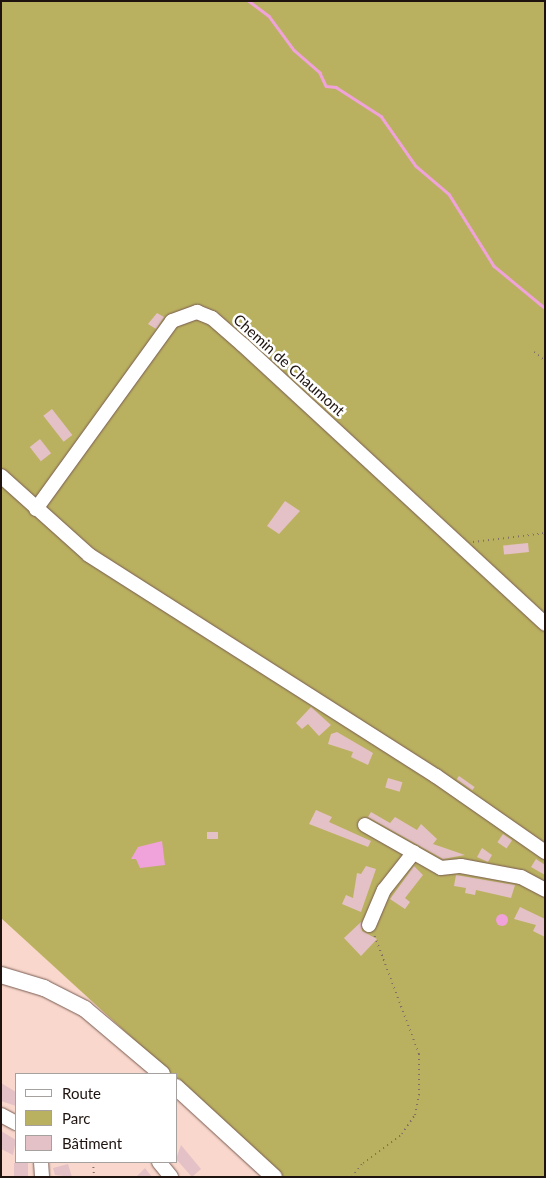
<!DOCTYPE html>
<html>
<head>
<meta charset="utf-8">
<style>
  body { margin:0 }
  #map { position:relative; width:546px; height:1178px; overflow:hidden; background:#f9d7cc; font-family:Lato,sans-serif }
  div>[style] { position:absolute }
  .green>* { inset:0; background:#bab160 }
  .water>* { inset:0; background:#efa3da }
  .round { border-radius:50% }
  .stream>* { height:2.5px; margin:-1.25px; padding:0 1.25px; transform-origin:1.25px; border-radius:1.25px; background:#efa3da }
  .building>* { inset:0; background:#e4c1c6; transform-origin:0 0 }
  .path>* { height:2px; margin-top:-1px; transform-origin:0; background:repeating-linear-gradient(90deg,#836d66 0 1px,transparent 0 5px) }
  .roads { filter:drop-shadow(0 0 1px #785b52) drop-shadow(0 0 1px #785b52) }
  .minor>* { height:14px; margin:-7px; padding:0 7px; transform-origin:7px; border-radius:7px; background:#fff }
  .major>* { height:16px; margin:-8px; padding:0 8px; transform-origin:8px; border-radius:8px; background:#fff }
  span { translate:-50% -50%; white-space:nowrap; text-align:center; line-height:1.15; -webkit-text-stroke:5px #fff; paint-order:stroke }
  .street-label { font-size:15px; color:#1e130f }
  .frame { position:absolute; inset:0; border:2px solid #1e130f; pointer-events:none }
  .legend { position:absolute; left:15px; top:1073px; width:162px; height:90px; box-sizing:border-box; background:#fff; border:1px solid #a5a19f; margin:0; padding:6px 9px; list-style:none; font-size:15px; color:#1e130f }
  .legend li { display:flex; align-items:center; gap:10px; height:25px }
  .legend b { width:25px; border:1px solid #a5a19f }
</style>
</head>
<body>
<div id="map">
  <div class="green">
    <div style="clip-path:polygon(1px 1px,545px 1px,545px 1177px,284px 1177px,1px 918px)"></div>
  </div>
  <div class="water">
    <div style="clip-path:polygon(162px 841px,165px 865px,140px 868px,136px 859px,131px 859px,138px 847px)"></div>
    <div class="round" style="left:496px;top:914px;width:12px;height:12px"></div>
  </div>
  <div class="stream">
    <div style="left:249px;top:1px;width:25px;rotate:37deg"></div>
    <div style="left:269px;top:16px;width:42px;rotate:53.7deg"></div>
    <div style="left:294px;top:50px;width:35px;rotate:41deg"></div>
    <div style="left:320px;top:73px;width:14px;rotate:65deg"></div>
    <div style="left:326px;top:86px;width:10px;rotate:6deg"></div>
    <div style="left:336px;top:87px;width:54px;rotate:32.8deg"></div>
    <div style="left:381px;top:116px;width:61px;rotate:55deg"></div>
    <div style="left:416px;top:166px;width:43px;rotate:40.3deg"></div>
    <div style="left:449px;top:194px;width:85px;rotate:58deg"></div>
    <div style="left:494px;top:266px;width:66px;rotate:39.5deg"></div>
  </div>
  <div class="building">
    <div style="clip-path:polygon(157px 313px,164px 317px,156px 329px,148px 324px)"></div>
    <div style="left:52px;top:409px;width:33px;height:11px;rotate:52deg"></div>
    <div style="left:40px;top:439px;width:18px;height:13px;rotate:52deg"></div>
    <div style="clip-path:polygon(285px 501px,300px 511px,279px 534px,267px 526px)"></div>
    <div style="left:528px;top:543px;width:9px;height:25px;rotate:84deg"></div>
    <div style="clip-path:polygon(311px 707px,331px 725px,319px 736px,308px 724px,302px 729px,296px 723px)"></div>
    <div style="clip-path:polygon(337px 732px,373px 753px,368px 765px,351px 757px,353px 752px,328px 744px,331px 734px)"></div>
    <div style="left:459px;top:776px;width:19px;height:4px;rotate:35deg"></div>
    <div style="left:388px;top:778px;width:15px;height:10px;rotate:16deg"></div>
    <div style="clip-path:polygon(316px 810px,332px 817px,329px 822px,371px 841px,368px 847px,309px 824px)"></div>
    <div style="clip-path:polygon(371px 812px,390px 823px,395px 817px,417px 830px,421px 824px,437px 839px,433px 844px,465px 855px,443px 859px,368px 817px)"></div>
    <div style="left:207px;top:832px;width:11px;height:7px"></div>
    <div style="left:503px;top:834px;width:11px;height:10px;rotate:34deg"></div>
    <div style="clip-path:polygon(482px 848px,492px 855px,488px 862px,477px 857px)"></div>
    <div style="clip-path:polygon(536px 859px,545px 865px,545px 875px,531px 867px)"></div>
    <div style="clip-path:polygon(366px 866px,376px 869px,361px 912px,342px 904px,346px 895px,353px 898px,357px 873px,361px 874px)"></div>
    <div style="clip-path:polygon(414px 866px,423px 875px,405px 898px,410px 902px,405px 909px,390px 899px)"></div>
    <div style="clip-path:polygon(456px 875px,515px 885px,511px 898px,476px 890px,475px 895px,465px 893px,466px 888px,454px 886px)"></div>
    <div style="clip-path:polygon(520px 907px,545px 919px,545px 937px,533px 931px,536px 925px,514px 919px)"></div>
    <div style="clip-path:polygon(361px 922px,362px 931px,377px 939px,361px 956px,344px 938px)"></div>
    <div style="clip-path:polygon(1px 1083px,16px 1092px,16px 1106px,1px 1101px)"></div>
    <div style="clip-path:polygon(1px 1131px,16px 1140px,13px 1155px,1px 1149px)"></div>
    <div style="clip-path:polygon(181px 1145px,201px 1169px,192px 1177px,176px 1159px)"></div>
    <div style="left:14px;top:1163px;width:14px;height:14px"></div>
    <div style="clip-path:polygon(68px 1164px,72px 1177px,55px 1175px,53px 1168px)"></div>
    <div style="clip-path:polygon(145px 1168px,152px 1177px,136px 1177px)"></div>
  </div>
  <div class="path">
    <div style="left:534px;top:352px;width:14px;rotate:39deg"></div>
    <div style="left:473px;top:542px;width:73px;rotate:-7.1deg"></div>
    <div style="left:93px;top:1162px;width:15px;rotate:86deg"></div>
    <div style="left:352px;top:1177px;width:18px;rotate:-52deg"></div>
    <div style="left:363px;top:1163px;width:49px;rotate:-36.6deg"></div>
    <div style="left:402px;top:1134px;width:23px;rotate:-56deg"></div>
    <div style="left:415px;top:1115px;width:20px;rotate:-79deg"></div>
    <div style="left:419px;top:1095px;width:41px;rotate:-90deg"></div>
    <div style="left:419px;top:1054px;width:128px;rotate:-110.6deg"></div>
  </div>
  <div class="roads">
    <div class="minor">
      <div style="left:1px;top:476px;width:118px;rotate:41.9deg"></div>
      <div style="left:89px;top:555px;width:411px;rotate:32.5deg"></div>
      <div style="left:436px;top:776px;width:133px;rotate:34.9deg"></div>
      <div style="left:36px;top:509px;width:232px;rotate:-54.1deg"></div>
      <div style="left:172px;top:321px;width:27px;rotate:-20deg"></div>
      <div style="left:197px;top:312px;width:16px;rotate:22deg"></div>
      <div style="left:212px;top:318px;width:41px;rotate:41.1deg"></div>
      <div style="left:243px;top:345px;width:411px;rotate:42.7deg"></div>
      <div style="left:365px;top:825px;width:87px;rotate:29.5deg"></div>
      <div style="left:441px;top:868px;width:20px;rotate:-6deg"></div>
      <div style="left:461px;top:866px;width:61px;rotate:10.4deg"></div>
      <div style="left:521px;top:877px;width:27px;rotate:28deg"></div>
      <div style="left:369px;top:925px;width:38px;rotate:-67deg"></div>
      <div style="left:384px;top:890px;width:48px;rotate:-51.7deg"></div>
      <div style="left:1px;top:1115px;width:17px;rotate:28deg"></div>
      <div style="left:41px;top:1162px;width:15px;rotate:86deg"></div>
      <div style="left:159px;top:1162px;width:19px;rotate:51deg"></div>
    </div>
    <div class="major">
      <div style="left:1px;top:975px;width:45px;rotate:16.8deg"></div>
      <div style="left:44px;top:988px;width:46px;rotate:27.1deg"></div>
      <div style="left:85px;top:1009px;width:101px;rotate:40.2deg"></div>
      <div style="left:176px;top:1087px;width:133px;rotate:42.6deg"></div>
    </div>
  </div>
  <div class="street-label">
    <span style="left:289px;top:365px;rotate:42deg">Chemin de Chaumont</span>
  </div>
  <div class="frame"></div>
  <ul class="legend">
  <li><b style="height:6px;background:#fff"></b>Route</li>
  <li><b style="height:14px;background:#bab160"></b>Parc</li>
  <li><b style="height:14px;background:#e4c1c6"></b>Bâtiment</li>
  </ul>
</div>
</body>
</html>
